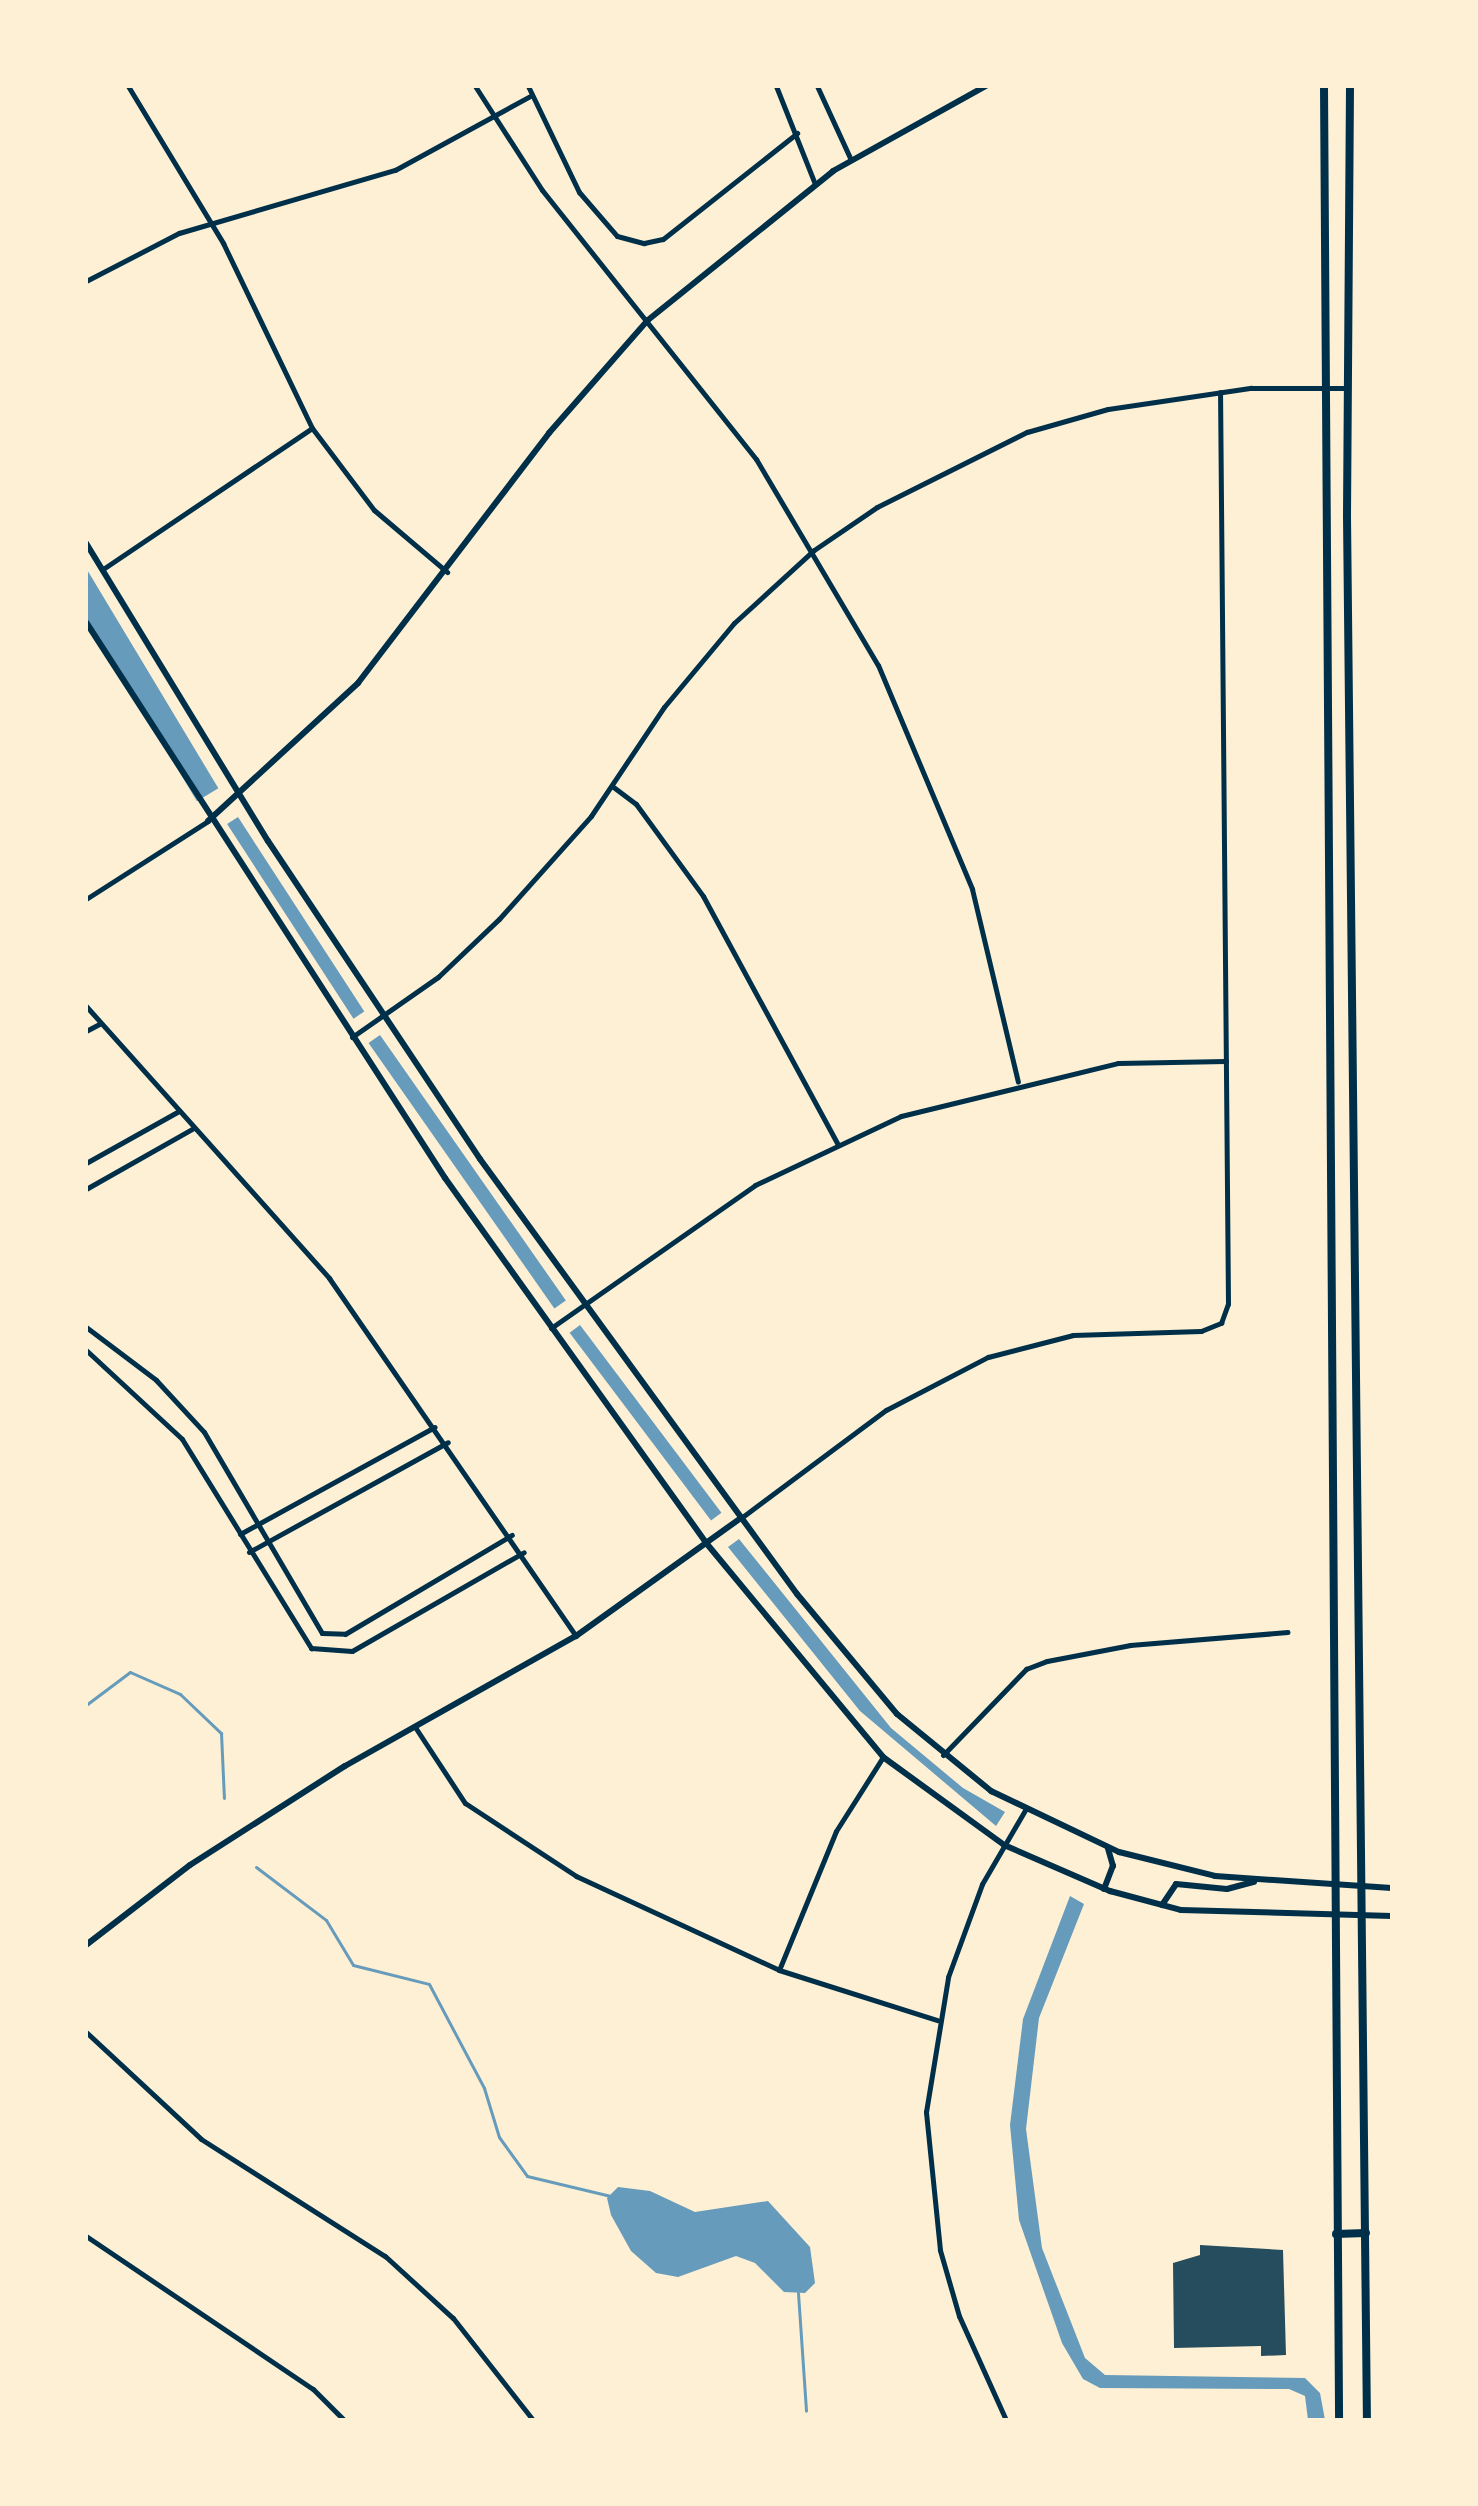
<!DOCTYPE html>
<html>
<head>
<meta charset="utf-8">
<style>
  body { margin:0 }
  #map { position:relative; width:1478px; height:2506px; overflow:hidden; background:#fdf0d5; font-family:"Libre Baskerville",serif }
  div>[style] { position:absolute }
  .water>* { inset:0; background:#669bbc; transform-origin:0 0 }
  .stream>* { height:3px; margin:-1.5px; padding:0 1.5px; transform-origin:1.5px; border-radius:1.5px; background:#669bbc }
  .building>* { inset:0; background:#264d5e }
  .minor>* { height:5px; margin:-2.5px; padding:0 2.5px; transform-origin:2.5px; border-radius:2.5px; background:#003049 }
  .tertiary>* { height:6px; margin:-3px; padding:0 3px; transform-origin:3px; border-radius:3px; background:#003049 }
  .primary>* { height:8px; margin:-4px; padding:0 4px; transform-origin:4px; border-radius:4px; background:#003049 }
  span { translate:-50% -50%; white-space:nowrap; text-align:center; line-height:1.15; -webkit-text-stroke:8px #fdf0d5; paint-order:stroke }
  .frame { position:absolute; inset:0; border:88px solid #fdf0d5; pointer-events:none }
</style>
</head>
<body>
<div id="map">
  <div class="water">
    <div style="left:86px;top:568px;width:257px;height:25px;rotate:59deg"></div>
    <div style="left:238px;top:817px;width:232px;height:13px;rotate:57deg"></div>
    <div style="left:380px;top:1035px;width:324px;height:14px;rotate:55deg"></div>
    <div style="left:580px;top:1325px;width:235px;height:13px;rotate:53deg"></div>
    <div style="clip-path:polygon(739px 1539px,891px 1728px,963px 1788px,1005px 1812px,996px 1826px,860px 1711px,728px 1547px)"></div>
    <div style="clip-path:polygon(1070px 1896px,1084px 1904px,1039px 2018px,1026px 2129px,1042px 2248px,1085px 2358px,1105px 2375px,1305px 2378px,1320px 2393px,1325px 2420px,1308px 2420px,1305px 2396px,1289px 2389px,1100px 2388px,1083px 2379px,1062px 2343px,1019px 2220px,1010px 2125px,1023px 2019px)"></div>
    <div style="clip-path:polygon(618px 2187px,650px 2191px,695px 2212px,768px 2201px,810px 2247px,815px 2283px,805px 2293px,784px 2292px,755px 2263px,736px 2256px,678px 2277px,656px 2273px,631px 2251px,611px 2215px,607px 2198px)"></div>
  </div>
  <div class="stream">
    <div style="left:86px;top:1705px;width:55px;rotate:-36.9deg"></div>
    <div style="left:130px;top:1672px;width:55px;rotate:23.7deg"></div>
    <div style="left:180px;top:1694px;width:57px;rotate:43.6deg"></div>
    <div style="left:221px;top:1733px;width:65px;rotate:87.4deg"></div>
    <div style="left:256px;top:1867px;width:88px;rotate:37.1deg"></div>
    <div style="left:326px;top:1920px;width:52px;rotate:59deg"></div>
    <div style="left:353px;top:1965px;width:78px;rotate:14deg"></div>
    <div style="left:429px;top:1984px;width:118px;rotate:62.1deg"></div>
    <div style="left:484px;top:2088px;width:51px;rotate:73deg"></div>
    <div style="left:499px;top:2137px;width:48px;rotate:54.3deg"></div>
    <div style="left:527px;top:2176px;width:86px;rotate:13.4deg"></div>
    <div style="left:798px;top:2293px;width:118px;rotate:86.1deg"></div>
  </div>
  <div class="building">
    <div style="clip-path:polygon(1200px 2245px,1283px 2250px,1286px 2355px,1261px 2356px,1261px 2346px,1174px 2348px,1173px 2263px,1200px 2255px)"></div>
  </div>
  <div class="minor">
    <div style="left:128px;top:86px;width:184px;rotate:58.8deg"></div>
    <div style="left:223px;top:243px;width:205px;rotate:64.3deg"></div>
    <div style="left:312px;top:428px;width:103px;rotate:52.9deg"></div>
    <div style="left:374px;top:510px;width:96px;rotate:40.3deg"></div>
    <div style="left:475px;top:86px;width:124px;rotate:57.2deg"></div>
    <div style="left:542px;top:190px;width:344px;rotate:51.5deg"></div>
    <div style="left:756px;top:459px;width:239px;rotate:59.4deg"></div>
    <div style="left:878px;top:665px;width:243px;rotate:67.2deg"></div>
    <div style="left:972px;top:889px;width:198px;rotate:76.6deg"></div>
    <div style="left:528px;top:86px;width:118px;rotate:64.3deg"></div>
    <div style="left:579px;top:192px;width:58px;rotate:49.2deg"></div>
    <div style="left:617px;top:236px;width:28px;rotate:15deg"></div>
    <div style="left:644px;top:243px;width:19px;rotate:-12deg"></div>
    <div style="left:663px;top:239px;width:171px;rotate:-38.3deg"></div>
    <div style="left:776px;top:86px;width:105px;rotate:68.3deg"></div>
    <div style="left:817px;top:86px;width:81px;rotate:65.3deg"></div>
    <div style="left:86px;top:281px;width:105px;rotate:-27.3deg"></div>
    <div style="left:179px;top:233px;width:225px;rotate:-16.3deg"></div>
    <div style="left:395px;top:170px;width:156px;rotate:-28.7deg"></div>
    <div style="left:103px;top:569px;width:252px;rotate:-34deg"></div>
    <div style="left:612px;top:786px;width:30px;rotate:37deg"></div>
    <div style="left:636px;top:804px;width:114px;rotate:53.9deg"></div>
    <div style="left:703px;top:896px;width:281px;rotate:61.5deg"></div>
    <div style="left:86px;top:899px;width:145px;rotate:-32.6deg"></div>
    <div style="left:86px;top:1006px;width:365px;rotate:48.2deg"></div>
    <div style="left:329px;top:1278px;width:435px;rotate:55.4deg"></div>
    <div style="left:86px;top:1031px;width:15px;rotate:-28deg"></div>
    <div style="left:352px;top:1037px;width:105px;rotate:-34.9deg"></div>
    <div style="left:438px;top:977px;width:84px;rotate:-43.6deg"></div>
    <div style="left:499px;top:919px;width:138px;rotate:-48.2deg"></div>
    <div style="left:591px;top:816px;width:131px;rotate:-56.2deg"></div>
    <div style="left:664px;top:707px;width:109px;rotate:-50.2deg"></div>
    <div style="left:734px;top:623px;width:108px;rotate:-42.4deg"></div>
    <div style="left:814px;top:550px;width:76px;rotate:-34.3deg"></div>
    <div style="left:877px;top:507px;width:168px;rotate:-26.6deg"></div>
    <div style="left:1027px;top:432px;width:84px;rotate:-15.9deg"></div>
    <div style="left:1108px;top:409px;width:145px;rotate:-8.4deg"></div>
    <div style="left:1251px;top:388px;width:96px"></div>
    <div style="left:86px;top:1163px;width:107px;rotate:-29.2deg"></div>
    <div style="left:86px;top:1189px;width:124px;rotate:-29.5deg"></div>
    <div style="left:86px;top:1327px;width:88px;rotate:37.1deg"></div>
    <div style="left:156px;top:1380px;width:71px;rotate:47.3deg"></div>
    <div style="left:204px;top:1432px;width:233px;rotate:59.6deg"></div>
    <div style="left:322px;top:1633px;width:23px;rotate:2deg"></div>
    <div style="left:345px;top:1634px;width:194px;rotate:-30.7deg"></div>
    <div style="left:551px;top:1328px;width:249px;rotate:-35deg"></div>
    <div style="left:755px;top:1185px;width:161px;rotate:-25.3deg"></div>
    <div style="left:901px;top:1116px;width:223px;rotate:-13.7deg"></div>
    <div style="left:1118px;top:1063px;width:108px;rotate:-1.1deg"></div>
    <div style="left:86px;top:1350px;width:131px;rotate:42.8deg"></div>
    <div style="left:182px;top:1439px;width:246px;rotate:58.3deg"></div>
    <div style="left:311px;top:1648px;width:41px;rotate:4.2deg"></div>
    <div style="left:352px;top:1651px;width:198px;rotate:-29.9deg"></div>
    <div style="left:741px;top:1518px;width:181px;rotate:-36.7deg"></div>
    <div style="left:886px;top:1410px;width:115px;rotate:-27.5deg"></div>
    <div style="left:988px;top:1357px;width:88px;rotate:-14.5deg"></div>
    <div style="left:1073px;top:1335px;width:128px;rotate:-1.8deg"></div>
    <div style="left:1201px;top:1331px;width:22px;rotate:-22deg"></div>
    <div style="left:1221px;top:1323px;width:20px;rotate:-70deg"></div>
    <div style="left:1228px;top:1304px;width:912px;rotate:-90.5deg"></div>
    <div style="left:240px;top:1534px;width:222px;rotate:-28.8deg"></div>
    <div style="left:249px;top:1552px;width:227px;rotate:-28.9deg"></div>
    <div style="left:415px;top:1727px;width:91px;rotate:56.7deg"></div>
    <div style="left:465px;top:1803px;width:133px;rotate:33.3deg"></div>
    <div style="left:576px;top:1876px;width:224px;rotate:24.8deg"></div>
    <div style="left:779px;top:1970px;width:166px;rotate:17.6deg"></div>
    <div style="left:943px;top:1755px;width:120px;rotate:-46deg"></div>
    <div style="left:1026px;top:1669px;width:22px;rotate:-21deg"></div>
    <div style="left:1047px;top:1661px;width:85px;rotate:-10.9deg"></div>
    <div style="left:1130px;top:1645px;width:158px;rotate:-4.7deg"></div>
    <div style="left:779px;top:1970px;width:150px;rotate:-67.7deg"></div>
    <div style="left:836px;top:1831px;width:88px;rotate:-57.6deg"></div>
    <div style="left:86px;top:2032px;width:157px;rotate:42.9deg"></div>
    <div style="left:201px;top:2139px;width:218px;rotate:32.5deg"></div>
    <div style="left:385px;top:2256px;width:92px;rotate:42.4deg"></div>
    <div style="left:453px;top:2318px;width:130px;rotate:51.9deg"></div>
    <div style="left:86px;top:2236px;width:274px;rotate:34deg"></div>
    <div style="left:313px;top:2389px;width:44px;rotate:45deg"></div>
    <div style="left:1006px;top:2420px;width:114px;rotate:-114.3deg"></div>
    <div style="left:959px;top:2316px;width:69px;rotate:-106.1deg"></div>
    <div style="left:940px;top:2250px;width:139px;rotate:-95.8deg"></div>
    <div style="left:926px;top:2112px;width:137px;rotate:-80.7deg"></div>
    <div style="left:948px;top:1977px;width:99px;rotate:-69.9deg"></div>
    <div style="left:982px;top:1884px;width:86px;rotate:-59.8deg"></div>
  </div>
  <div class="tertiary">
    <div style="left:86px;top:543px;width:349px;rotate:58.6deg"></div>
    <div style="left:268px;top:841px;width:382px;rotate:56.3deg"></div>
    <div style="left:480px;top:1159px;width:538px;rotate:53.92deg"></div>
    <div style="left:797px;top:1594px;width:156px;rotate:50.2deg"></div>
    <div style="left:897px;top:1714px;width:122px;rotate:39.3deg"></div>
    <div style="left:991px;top:1791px;width:142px;rotate:25.5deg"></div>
    <div style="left:1119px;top:1852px;width:99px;rotate:14deg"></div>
    <div style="left:1215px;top:1876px;width:177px;rotate:3.9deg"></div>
    <div style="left:86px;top:622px;width:662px;rotate:57.15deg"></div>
    <div style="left:445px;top:1178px;width:450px;rotate:54.4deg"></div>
    <div style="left:707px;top:1544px;width:276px;rotate:50.4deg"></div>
    <div style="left:883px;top:1757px;width:150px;rotate:36deg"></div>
    <div style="left:1004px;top:1845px;width:116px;rotate:23.5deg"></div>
    <div style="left:1110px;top:1891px;width:73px;rotate:15deg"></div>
    <div style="left:1181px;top:1910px;width:211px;rotate:1.6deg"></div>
    <div style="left:208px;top:821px;width:204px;rotate:-42.6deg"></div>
    <div style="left:358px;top:683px;width:315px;rotate:-52.6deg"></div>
    <div style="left:549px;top:433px;width:150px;rotate:-48.8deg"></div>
    <div style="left:648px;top:320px;width:238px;rotate:-38.8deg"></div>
    <div style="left:833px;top:171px;width:175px;rotate:-29.1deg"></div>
    <div style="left:1104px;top:1889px;width:25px;rotate:-69deg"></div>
    <div style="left:1113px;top:1866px;width:19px;rotate:-106deg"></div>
    <div style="left:1162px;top:1905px;width:25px;rotate:-56deg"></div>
    <div style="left:1176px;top:1884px;width:51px;rotate:5.6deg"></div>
    <div style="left:1227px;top:1889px;width:28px;rotate:-15deg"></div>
    <div style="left:86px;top:1945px;width:131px;rotate:-37.6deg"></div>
    <div style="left:190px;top:1865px;width:184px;rotate:-32.6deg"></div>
    <div style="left:345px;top:1766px;width:265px;rotate:-29.4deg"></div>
    <div style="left:576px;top:1636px;width:203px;rotate:-35.6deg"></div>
  </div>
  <div class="primary">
    <div style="left:1324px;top:86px;width:2334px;rotate:89.63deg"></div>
    <div style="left:1350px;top:86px;width:430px;rotate:90.4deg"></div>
    <div style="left:1347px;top:516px;width:1904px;rotate:89.4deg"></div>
    <div style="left:1336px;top:2234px;width:30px;rotate:-2deg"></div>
  </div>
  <div class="frame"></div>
</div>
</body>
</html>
